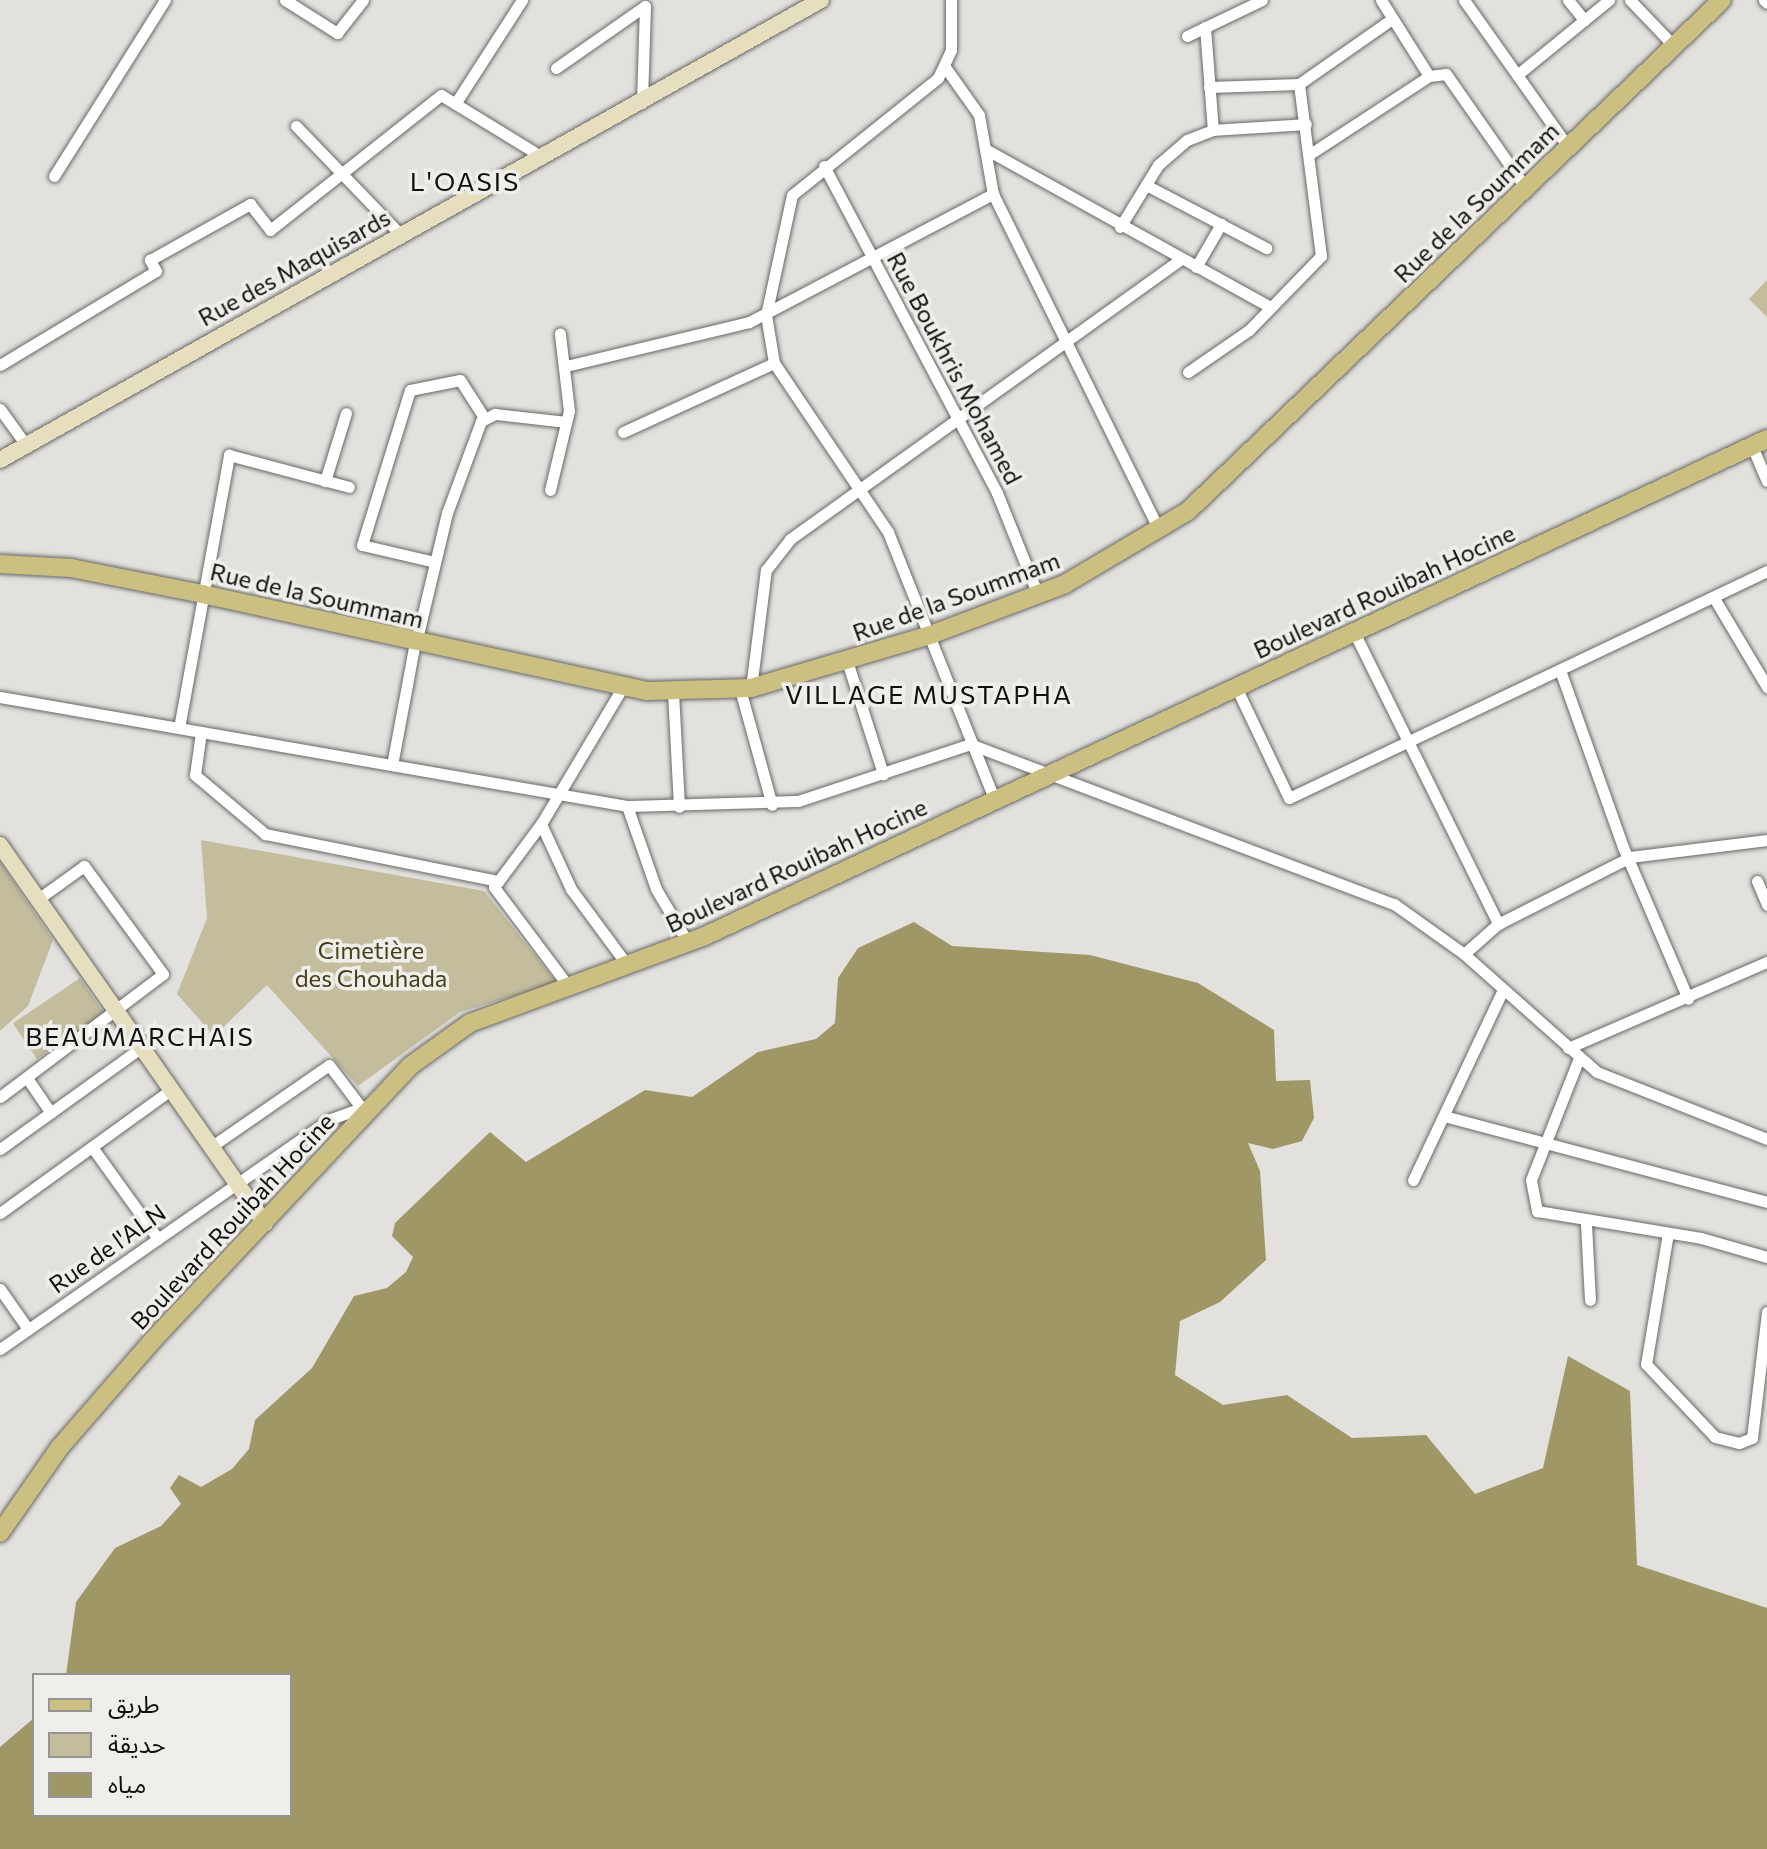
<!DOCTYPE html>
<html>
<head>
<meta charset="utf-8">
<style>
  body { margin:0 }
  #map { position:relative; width:1767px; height:1849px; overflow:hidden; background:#e2e1de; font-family:Commissioner,"Noto Sans Arabic",sans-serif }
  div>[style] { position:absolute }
  .green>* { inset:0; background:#c3bd9e; transform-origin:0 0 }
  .water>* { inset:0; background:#a09766 }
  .roads { filter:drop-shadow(0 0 2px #686865) drop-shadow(0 0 2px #686865) }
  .street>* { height:11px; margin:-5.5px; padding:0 5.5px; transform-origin:5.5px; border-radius:5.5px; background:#fff }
  .secondary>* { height:16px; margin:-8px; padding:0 8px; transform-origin:8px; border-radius:8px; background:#e5dfc0 }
  .primary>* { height:18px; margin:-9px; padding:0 9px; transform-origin:9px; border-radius:9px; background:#cbbf82 }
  span { translate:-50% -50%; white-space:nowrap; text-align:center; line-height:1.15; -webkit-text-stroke:7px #efeeeb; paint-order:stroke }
  .street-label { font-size:24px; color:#0f0f0e }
  .park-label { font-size:24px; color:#463e16 }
  .neighbourhood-label { font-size:26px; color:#0f0f0e; letter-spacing:2px }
  .legend { position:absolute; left:32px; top:1673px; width:260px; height:144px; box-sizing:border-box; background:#efeeeb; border:2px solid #959593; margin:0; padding:10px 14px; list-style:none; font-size:24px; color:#0f0f0e }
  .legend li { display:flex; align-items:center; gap:16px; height:40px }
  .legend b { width:40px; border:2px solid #959593 }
</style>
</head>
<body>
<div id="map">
  <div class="green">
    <div style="clip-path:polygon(1767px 280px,1767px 317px,1749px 299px)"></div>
    <div style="clip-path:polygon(201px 840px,484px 891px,557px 983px,460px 1012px,358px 1086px,267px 985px,214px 1036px,177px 994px,207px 918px)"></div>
    <div style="clip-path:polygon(0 862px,53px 940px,28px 1006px,0 1031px)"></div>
    <div style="left:80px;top:978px;width:43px;height:81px;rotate:56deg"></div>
  </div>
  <div class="water">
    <div style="clip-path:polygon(914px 922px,952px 946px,1090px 955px,1198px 983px,1274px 1030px,1276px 1081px,1310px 1080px,1314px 1118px,1302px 1141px,1273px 1149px,1248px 1143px,1260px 1171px,1266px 1260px,1220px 1302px,1180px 1321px,1175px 1375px,1223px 1405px,1287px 1395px,1352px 1438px,1426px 1435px,1475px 1494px,1543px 1468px,1568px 1356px,1630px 1391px,1637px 1565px,1767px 1608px,1767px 1849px,0 1849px,0 1747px,34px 1718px,34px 1815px,290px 1815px,290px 1675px,66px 1675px,76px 1602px,115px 1548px,161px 1526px,181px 1504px,170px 1488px,179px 1475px,201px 1487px,232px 1469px,249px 1449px,255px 1420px,312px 1368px,354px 1296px,387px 1288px,406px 1272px,413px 1257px,392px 1236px,395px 1223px,490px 1132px,526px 1162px,645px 1090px,692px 1097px,758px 1052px,816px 1039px,835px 1023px,838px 978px,858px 948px)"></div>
  </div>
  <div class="roads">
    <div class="street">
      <div style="left:285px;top:0;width:62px;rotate:32.4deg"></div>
      <div style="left:337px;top:33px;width:42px;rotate:-51.8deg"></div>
      <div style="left:951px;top:0;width:50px;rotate:90deg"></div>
      <div style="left:951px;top:50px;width:31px;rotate:115deg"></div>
      <div style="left:938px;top:78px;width:187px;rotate:141.3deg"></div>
      <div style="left:792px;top:195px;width:123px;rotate:102.2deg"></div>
      <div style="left:766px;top:315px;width:49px;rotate:80.5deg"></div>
      <div style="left:774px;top:363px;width:204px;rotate:56deg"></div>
      <div style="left:888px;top:532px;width:287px;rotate:68.3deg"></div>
      <div style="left:1381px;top:0;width:90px;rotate:57.7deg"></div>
      <div style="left:1464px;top:0;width:180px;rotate:54.7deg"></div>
      <div style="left:1568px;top:0;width:26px;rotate:51deg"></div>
      <div style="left:1630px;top:0;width:64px;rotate:46.3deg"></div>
      <div style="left:1764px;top:0;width:4px;rotate:45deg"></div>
      <div style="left:1205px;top:27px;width:103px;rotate:85.6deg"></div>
      <div style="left:1187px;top:36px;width:83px;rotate:-25.6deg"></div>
      <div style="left:945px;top:67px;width:59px;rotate:54.7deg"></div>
      <div style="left:979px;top:115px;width:80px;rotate:80deg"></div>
      <div style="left:993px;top:194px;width:375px;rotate:63.7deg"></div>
      <div style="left:556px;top:68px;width:108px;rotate:-34.9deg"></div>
      <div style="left:645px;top:6px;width:97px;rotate:91.8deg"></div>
      <div style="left:1517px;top:75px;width:119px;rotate:-39.2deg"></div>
      <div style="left:1209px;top:87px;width:90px;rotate:-1.9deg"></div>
      <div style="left:1299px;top:84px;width:113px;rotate:-35deg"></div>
      <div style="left:455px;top:104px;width:124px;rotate:-57.2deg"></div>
      <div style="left:296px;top:126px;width:151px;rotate:46.1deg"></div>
      <div style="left:987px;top:150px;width:321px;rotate:29deg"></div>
      <div style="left:1310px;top:154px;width:142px;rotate:-33.2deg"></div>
      <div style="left:1429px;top:76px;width:17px;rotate:-7deg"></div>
      <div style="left:1446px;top:74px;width:138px;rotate:55deg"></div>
      <div style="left:824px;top:166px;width:370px;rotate:62.1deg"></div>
      <div style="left:997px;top:493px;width:110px;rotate:68.1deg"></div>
      <div style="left:54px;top:176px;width:208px;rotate:-57.8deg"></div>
      <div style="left:1146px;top:185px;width:136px;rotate:27.7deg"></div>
      <div style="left:1120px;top:227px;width:73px;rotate:-58.5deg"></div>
      <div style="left:1158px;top:165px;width:38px;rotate:-41deg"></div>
      <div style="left:1187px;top:140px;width:28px;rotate:-21deg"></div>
      <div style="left:1213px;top:130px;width:93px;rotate:-3.7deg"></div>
      <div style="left:1196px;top:267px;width:50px;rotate:-59.8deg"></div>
      <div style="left:0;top:365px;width:182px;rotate:-31.1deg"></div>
      <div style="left:156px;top:271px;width:13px;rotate:-119deg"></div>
      <div style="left:150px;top:260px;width:115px;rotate:-29.2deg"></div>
      <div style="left:250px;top:204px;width:33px;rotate:52deg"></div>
      <div style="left:270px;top:230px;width:218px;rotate:-38.3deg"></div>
      <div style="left:441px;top:95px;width:119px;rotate:31.5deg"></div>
      <div style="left:566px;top:366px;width:188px;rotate:-13.5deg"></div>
      <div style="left:749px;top:322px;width:276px;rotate:-27.7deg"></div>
      <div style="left:1188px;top:372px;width:74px;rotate:-34.5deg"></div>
      <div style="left:1249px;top:330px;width:103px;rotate:-45.8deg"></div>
      <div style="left:1321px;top:256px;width:173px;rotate:-97.3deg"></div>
      <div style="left:0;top:409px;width:44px;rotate:54.2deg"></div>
      <div style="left:623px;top:432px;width:166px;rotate:-24.6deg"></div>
      <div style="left:1752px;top:446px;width:38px;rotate:67deg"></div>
      <div style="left:325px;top:481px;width:71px;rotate:-72.8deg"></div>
      <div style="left:550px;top:490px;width:81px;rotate:-76.5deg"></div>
      <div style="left:569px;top:411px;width:78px;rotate:-96.7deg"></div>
      <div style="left:435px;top:562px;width:75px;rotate:-166.9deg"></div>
      <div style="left:362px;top:545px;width:162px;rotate:-72.8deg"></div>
      <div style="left:410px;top:390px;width:51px;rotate:-11.3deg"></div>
      <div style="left:460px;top:380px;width:46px;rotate:57.3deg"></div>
      <div style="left:1714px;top:598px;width:104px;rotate:59.2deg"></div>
      <div style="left:1354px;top:632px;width:326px;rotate:63.7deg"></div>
      <div style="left:416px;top:643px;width:134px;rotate:-76.6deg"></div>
      <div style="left:447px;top:513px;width:98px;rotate:-69.7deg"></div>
      <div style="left:481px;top:421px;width:16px;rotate:-27deg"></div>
      <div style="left:495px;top:414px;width:71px;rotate:6.4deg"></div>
      <div style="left:847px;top:661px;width:119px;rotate:72.3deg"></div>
      <div style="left:1560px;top:670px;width:188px;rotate:70.4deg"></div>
      <div style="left:1623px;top:847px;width:165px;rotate:66.8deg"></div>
      <div style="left:1236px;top:687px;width:123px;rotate:64.5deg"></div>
      <div style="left:1289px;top:798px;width:529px;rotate:-25.4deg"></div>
      <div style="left:751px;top:688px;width:119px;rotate:-82.8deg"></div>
      <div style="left:766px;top:570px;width:39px;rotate:-52deg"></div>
      <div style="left:790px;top:539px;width:481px;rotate:-35.6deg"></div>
      <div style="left:740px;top:689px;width:120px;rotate:74.6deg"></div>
      <div style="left:673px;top:692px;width:115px;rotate:87deg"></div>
      <div style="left:0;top:697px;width:636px;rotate:9.86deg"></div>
      <div style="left:627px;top:806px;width:171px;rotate:-1.7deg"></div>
      <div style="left:798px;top:801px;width:181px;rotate:-18.3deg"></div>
      <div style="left:179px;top:728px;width:278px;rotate:-79.6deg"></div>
      <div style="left:229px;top:455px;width:124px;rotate:14.9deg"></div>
      <div style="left:201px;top:732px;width:43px;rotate:97.9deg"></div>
      <div style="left:195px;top:775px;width:92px;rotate:40.1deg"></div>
      <div style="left:265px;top:834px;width:238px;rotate:11.4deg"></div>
      <div style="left:970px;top:744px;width:453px;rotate:20.7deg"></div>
      <div style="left:1394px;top:904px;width:86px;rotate:35.5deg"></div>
      <div style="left:1464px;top:954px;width:178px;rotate:41.6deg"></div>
      <div style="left:1597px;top:1072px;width:183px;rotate:21.5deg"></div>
      <div style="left:392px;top:765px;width:125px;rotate:-79.4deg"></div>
      <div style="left:627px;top:806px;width:88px;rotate:70.7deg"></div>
      <div style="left:656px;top:889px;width:63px;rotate:59.3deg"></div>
      <div style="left:541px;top:824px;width:72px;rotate:65.2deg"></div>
      <div style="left:571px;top:889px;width:96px;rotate:53.5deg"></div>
      <div style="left:1757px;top:881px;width:26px;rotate:67deg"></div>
      <div style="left:1464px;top:954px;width:45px;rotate:-41.4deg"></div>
      <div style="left:1498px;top:924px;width:148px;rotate:-26.9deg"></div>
      <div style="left:1630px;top:857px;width:138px;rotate:-7.1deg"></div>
      <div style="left:569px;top:987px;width:125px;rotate:-126.9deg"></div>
      <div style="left:494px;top:887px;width:79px;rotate:-53.3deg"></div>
      <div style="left:541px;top:824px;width:158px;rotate:-59.2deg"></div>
      <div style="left:1568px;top:1048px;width:217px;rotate:-23.4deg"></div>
      <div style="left:1579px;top:1058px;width:131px;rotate:111.5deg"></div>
      <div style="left:1531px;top:1180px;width:32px;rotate:79deg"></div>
      <div style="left:1537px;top:1211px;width:166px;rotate:9.3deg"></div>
      <div style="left:1701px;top:1238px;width:69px;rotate:16.1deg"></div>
      <div style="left:27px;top:1078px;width:42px;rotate:55.6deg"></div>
      <div style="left:0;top:1097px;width:204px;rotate:-37deg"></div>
      <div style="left:163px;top:974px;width:134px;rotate:-126.2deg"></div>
      <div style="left:84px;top:866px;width:57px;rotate:144.3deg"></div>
      <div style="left:1444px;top:1116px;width:334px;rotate:14.9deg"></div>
      <div style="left:212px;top:1146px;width:142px;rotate:-34.7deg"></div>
      <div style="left:329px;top:1065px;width:51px;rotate:52.9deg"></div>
      <div style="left:92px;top:1147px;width:113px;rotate:54.3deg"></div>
      <div style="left:0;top:1149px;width:175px;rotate:-35.7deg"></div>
      <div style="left:1413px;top:1180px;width:210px;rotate:-64.7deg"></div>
      <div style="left:0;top:1213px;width:212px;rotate:-35.8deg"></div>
      <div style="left:1586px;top:1224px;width:76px;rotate:87deg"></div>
      <div style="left:1668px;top:1233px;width:133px;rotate:99.5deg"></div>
      <div style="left:1646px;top:1364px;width:100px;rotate:46.6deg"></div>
      <div style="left:1715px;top:1437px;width:25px;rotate:14deg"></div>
      <div style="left:1739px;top:1443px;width:14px;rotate:-21deg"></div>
      <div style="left:1752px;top:1438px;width:127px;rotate:-83.2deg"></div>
      <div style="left:0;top:1289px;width:49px;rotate:55deg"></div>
      <div style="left:0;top:1349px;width:400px;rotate:-34.9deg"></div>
      <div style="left:328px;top:1120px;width:47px;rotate:-20deg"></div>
    </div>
    <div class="secondary">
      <div style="left:0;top:460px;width:941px;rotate:-29.26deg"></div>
      <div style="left:0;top:845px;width:462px;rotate:55deg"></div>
    </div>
    <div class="primary">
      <div style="left:0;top:564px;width:71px;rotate:3.2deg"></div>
      <div style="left:71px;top:568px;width:134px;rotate:11.2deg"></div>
      <div style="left:202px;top:594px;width:456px;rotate:12.3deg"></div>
      <div style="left:648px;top:691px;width:103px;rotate:-1.7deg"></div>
      <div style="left:751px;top:688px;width:190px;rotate:-16.5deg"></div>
      <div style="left:933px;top:634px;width:141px;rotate:-20.7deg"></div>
      <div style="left:1065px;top:584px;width:143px;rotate:-30.7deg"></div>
      <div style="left:1188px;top:511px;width:739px;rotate:-43.74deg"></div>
      <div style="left:0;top:1533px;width:105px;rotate:-55.1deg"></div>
      <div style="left:60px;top:1447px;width:140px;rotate:-49deg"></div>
      <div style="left:152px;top:1341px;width:377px;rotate:-46.8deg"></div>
      <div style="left:410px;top:1066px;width:74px;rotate:-35.6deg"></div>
      <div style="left:470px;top:1023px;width:251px;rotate:-20.3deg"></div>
      <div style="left:705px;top:936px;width:1173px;rotate:-25.08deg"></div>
    </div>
  </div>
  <div class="street-label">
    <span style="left:1476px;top:202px;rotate:-44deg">Rue de la Soummam</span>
    <span style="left:294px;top:267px;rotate:-29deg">Rue des Maquisards</span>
    <span style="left:955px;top:368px;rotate:62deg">Rue Boukhris Mohamed</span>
    <span style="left:1384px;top:591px;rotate:-25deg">Boulevard Rouibah Hocine</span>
    <span style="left:317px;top:595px;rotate:13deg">Rue de la Soummam</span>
    <span style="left:956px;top:596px;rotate:-20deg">Rue de la Soummam</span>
    <span style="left:796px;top:865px;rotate:-25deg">Boulevard Rouibah Hocine</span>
    <span style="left:232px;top:1221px;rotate:-47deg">Boulevard Rouibah Hocine</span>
    <span style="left:107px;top:1248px;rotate:-35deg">Rue de l'ALN</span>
  </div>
  <div class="park-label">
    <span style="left:371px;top:964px">Cimetière<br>des Chouhada</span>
  </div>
  <div class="neighbourhood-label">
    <span style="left:465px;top:181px">L'OASIS</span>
    <span style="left:929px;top:694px">VILLAGE MUSTAPHA</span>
    <span style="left:140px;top:1036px">BEAUMARCHAIS</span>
  </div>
  <ul class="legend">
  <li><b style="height:10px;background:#cbbf82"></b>طريق</li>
  <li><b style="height:22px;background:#c3bd9e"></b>حديقة</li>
  <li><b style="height:22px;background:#a09766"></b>مياه</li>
  </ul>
</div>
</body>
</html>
